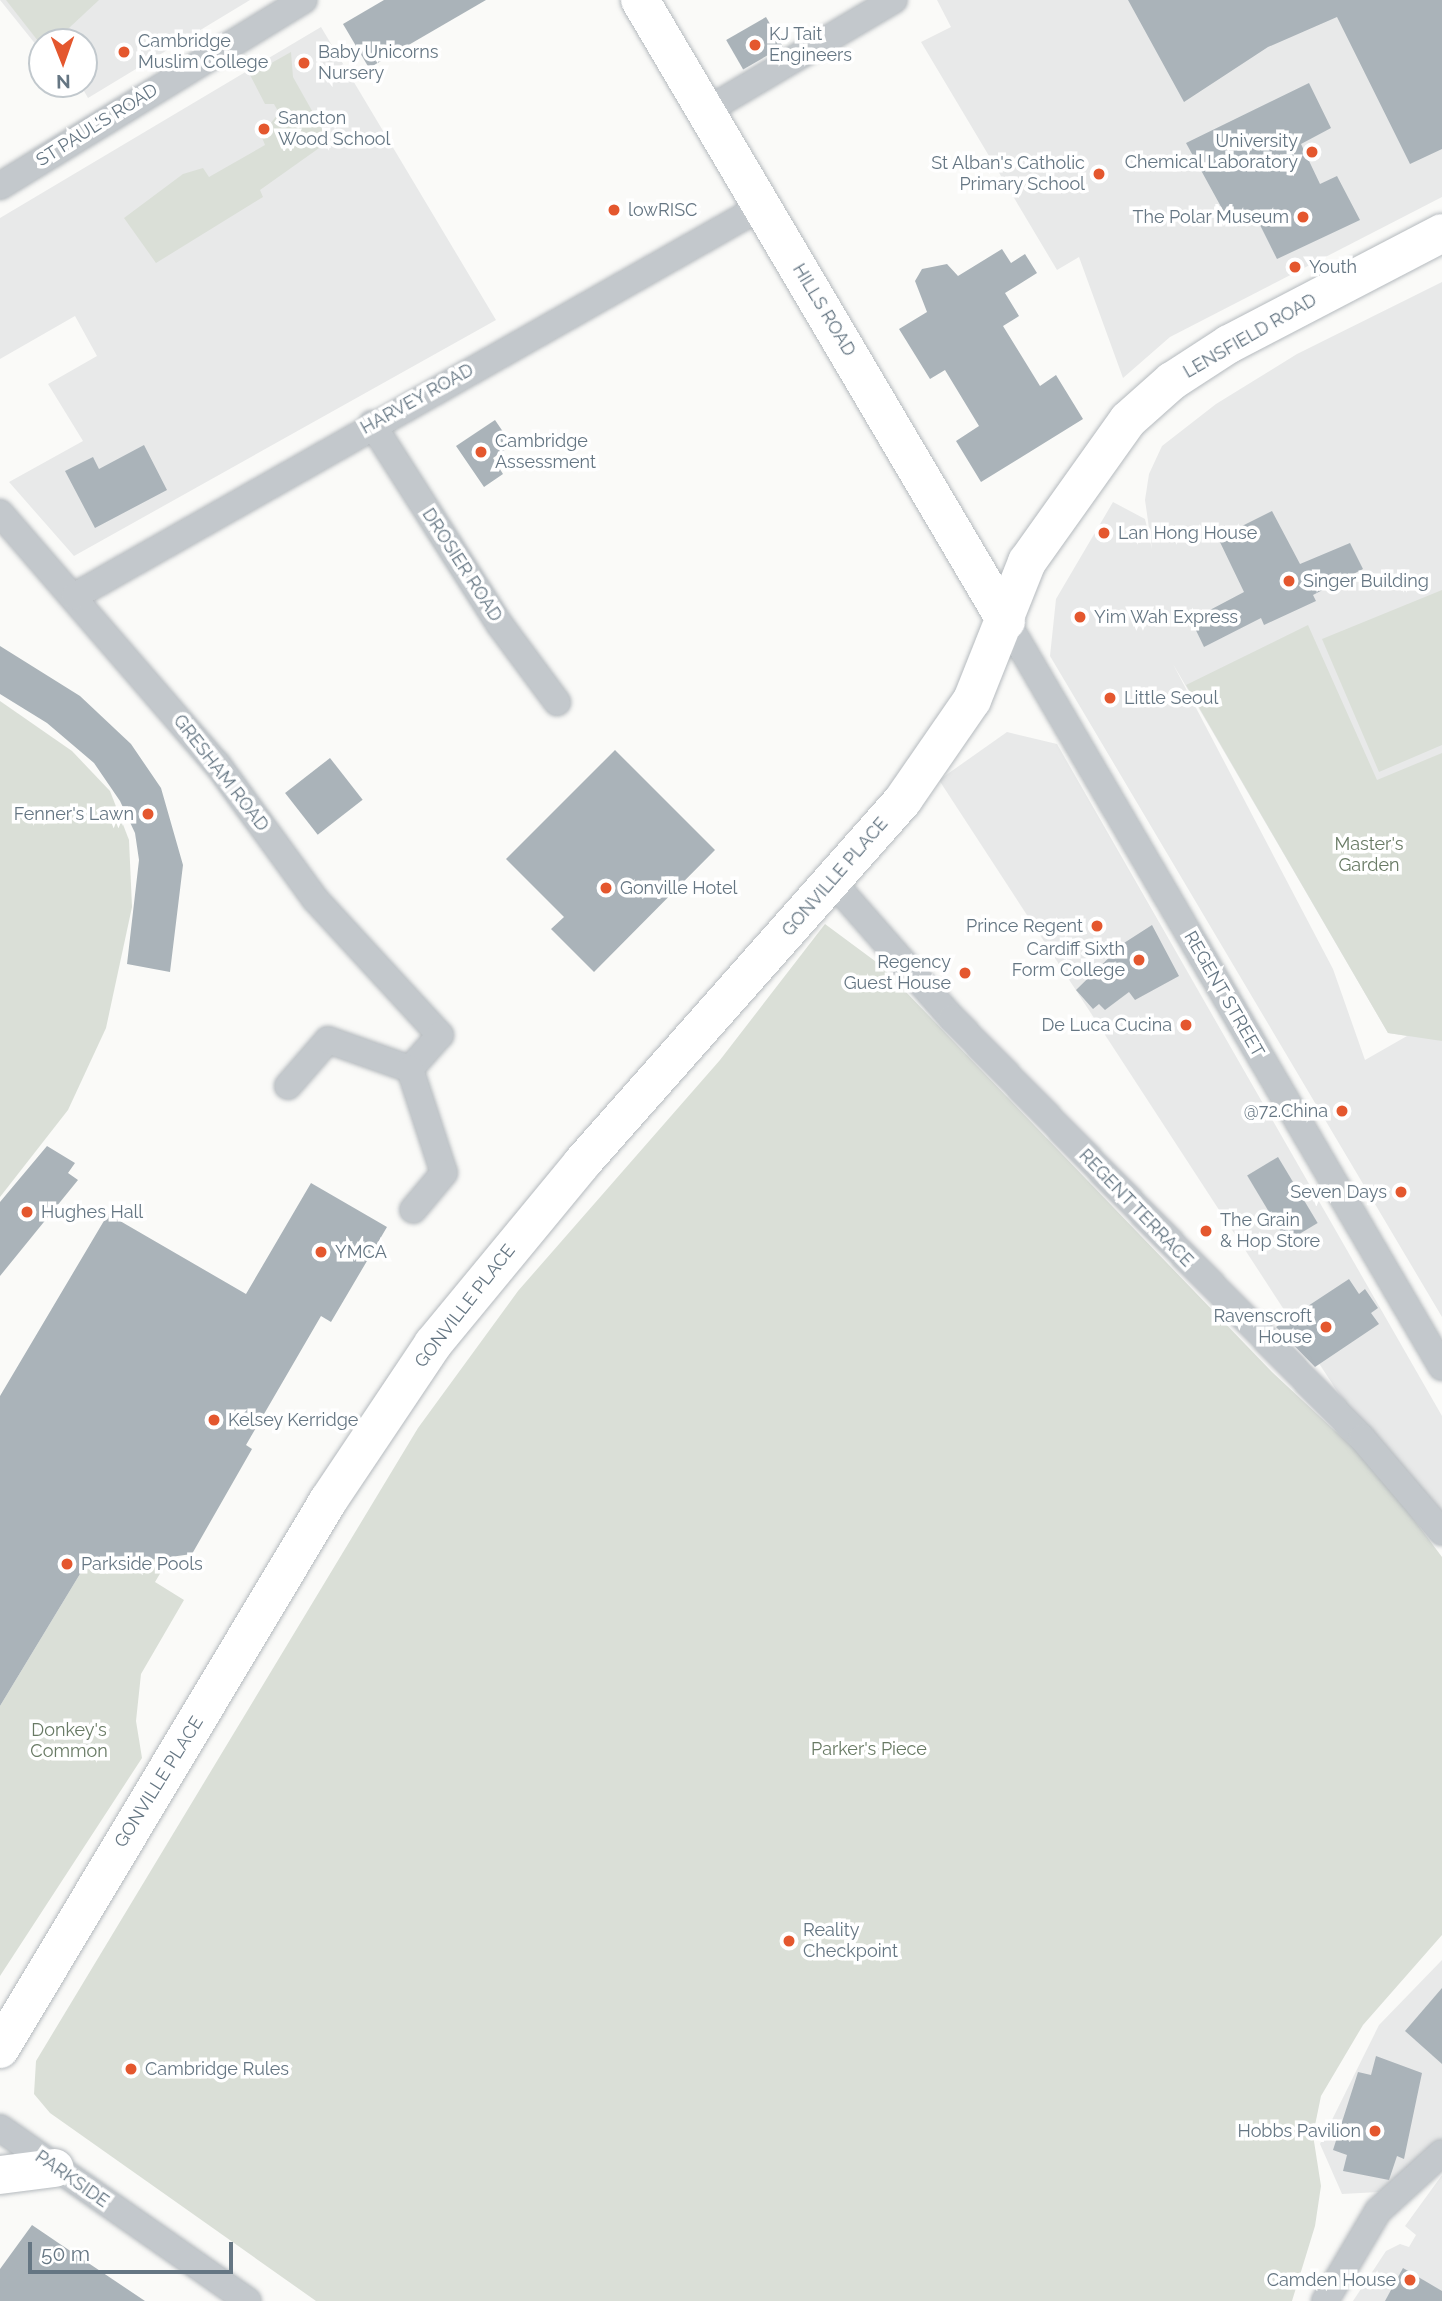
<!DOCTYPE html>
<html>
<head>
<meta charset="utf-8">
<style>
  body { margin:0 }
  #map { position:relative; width:1442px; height:2301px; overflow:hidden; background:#fafaf8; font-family:Raleway,sans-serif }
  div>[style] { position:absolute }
  .built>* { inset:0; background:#e8e9e9 }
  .green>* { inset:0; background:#dadfd7 }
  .building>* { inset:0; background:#aab3b9; transform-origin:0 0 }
  .roads { filter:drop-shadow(0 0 2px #b5babe) drop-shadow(0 0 2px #b5babe) }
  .minor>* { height:26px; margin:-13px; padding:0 13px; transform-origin:13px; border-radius:13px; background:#c3c8cc }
  .primary>* { height:38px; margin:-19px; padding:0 19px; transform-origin:19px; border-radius:19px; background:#fff }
  .dots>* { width:19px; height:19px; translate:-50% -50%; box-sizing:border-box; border:4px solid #fff; border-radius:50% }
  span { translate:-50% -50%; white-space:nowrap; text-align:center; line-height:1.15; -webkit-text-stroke:7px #fff; paint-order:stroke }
  .poi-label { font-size:18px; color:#657683 }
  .left { translate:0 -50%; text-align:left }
  .right { translate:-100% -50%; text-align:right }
  .street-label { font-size:18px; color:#657683 }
  .park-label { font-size:18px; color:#687a64 }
  .north { position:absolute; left:28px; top:28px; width:70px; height:70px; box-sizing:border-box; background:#fff; border:2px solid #c1c8cd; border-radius:50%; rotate:179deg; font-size:19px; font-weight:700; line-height:28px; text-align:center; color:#657683 }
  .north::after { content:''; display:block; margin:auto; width:24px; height:32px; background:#e4572e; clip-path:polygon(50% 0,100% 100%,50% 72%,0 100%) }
  .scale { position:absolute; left:28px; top:2242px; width:205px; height:32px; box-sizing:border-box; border:4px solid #657683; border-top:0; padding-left:9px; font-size:21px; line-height:24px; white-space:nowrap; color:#657683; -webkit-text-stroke:5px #fff; paint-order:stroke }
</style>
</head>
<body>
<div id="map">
  <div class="built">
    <div style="clip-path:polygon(0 0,250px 0,88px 98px,80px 84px,84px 42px,37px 46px)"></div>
    <div style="clip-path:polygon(937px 0,1442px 0,1442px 197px,1170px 337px,1123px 378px,1079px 257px,1057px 270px,921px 42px,951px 27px)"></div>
    <div style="clip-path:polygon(321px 27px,496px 320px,74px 556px,9px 482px,83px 441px,48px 384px,97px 356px,75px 316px,0 359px,0 218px)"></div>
    <div style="clip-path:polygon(evenodd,1442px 282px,1442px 1317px,1050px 656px,1056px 599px,1113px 502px,1145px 519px,1152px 549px,1145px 500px,1149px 474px,1162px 446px,1216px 404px,1297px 354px,1442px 282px,1173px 664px,1388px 1033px,1407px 1036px,1365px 1060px,1333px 969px,1173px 664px)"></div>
    <div style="clip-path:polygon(1007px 732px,1057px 744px,1442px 1416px,1442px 1528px,1337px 1391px,939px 780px)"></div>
    <div style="clip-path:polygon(1442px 1960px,1442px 2139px,1379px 2192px,1342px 2194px,1320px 2144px,1379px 2025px)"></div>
    <div style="clip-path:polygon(1442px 2175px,1442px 2301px,1353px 2301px,1386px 2251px,1400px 2244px,1409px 2247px,1416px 2235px,1405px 2226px)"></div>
  </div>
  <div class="green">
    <div style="clip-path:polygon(6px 0,99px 0,54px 42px,38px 41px)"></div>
    <div style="clip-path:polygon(291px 52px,293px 77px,329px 141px,260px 190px,263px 197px,156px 263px,124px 218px,183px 174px,203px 168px,209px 177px,265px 145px,261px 135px,279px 113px,274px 104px,265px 104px,250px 75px)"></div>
    <div style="clip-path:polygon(1442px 590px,1442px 745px,1379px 772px,1322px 639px)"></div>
    <div style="clip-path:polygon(1308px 625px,1377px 780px,1442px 753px,1442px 1041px,1388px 1033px,1186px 685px)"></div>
    <div style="clip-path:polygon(0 701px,72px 751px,110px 791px,129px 840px,132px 907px,106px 1028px,68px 1110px,0 1197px)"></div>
    <div style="clip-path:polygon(825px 924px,879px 964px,1272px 1372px,1377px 1470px,1442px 1557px,1442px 1935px,1363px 2025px,1321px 2096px,1313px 2135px,1321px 2186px,1315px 2226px,1292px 2301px,316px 2301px,50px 2113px,34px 2094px,36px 2061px,418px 1428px,518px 1291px,720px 1060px)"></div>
    <div style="clip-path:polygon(186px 1530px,155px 1582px,184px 1600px,141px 1674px,136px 1721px,142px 1758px,0 1976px,0 1706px,83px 1569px,106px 1570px,156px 1556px)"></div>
  </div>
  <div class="building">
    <div style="clip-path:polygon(384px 0,486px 0,369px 68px,343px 24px)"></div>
    <div style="clip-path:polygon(1128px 0,1442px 0,1442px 149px,1410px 164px,1337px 17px,1268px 47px,1184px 102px)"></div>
    <div style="left:766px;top:17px;width:34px;height:46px;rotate:60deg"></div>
    <div style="clip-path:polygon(1309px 83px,1331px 128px,1301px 144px,1320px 184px,1337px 176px,1360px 220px,1277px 259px,1253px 211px,1225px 214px,1186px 143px)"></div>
    <div style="clip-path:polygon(1002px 249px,1011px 263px,1025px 254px,1037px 273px,1005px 293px,1019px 316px,1003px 326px,1040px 386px,1056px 375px,1083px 419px,981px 482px,956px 441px,979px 426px,945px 370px,930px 379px,899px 329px,927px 312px,915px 281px,922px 269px,947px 264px,958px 276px)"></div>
    <div style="clip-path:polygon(495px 420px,512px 445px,493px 458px,503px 474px,484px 487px,456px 446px)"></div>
    <div style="clip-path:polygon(144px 445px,167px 490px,95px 528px,65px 471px,93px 457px,99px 469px)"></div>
    <div style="clip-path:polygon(1272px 511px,1300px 564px,1350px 543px,1363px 569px,1313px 595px,1316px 601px,1264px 625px,1261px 618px,1204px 647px,1191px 620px,1244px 592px,1218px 538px)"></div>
    <div style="clip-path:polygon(0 646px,80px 696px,131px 744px,161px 788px,183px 865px,170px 972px,127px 964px,139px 860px,135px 833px,120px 801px,94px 763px,47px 723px,0 694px)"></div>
    <div style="clip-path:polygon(615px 750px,715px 850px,594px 972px,551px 929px,564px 917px,506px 859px)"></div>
    <div style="left:330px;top:758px;width:53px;height:57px;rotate:52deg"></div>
    <div style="clip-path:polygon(1152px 925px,1179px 976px,1135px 1000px,1129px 992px,1105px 1010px,1099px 1004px,1093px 1009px,1076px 990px,1124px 943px)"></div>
    <div style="clip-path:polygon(47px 1146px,75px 1163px,68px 1173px,78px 1180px,0 1276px,0 1202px)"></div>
    <div style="left:1278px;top:1157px;width:77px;height:36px;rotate:59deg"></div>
    <div style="clip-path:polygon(311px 1183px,387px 1227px,331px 1322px,321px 1316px,246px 1445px,252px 1449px,192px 1554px,83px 1569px,0 1706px,0 1396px,108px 1214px,246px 1294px)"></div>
    <div style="clip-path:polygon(1349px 1279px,1359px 1294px,1365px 1289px,1378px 1308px,1371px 1313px,1379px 1324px,1315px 1367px,1276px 1327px)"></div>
    <div style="clip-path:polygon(1442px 1988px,1442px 2064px,1405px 2031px)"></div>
    <div style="clip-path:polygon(1376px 2056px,1422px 2073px,1404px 2159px,1397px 2156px,1389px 2180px,1343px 2171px,1347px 2155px,1333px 2150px,1358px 2072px,1371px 2075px)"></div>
    <div style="clip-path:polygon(32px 2225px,57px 2242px,145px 2301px,0 2301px,0 2269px)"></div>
    <div style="clip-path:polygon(1403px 2268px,1442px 2291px,1442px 2301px,1385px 2301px)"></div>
  </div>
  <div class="roads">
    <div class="minor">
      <div style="left:706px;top:111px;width:218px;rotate:-30.6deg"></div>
      <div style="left:0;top:186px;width:356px;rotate:-31.5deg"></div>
      <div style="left:372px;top:424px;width:238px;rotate:57.5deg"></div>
      <div style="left:500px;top:625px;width:96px;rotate:53.5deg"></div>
      <div style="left:0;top:513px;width:332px;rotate:49.2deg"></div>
      <div style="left:217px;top:764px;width:167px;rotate:54deg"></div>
      <div style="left:315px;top:899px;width:185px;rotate:47.4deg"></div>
      <div style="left:440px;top:1035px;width:45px;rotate:131.4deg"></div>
      <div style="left:75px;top:596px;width:789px;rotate:-29.56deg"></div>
      <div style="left:1006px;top:621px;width:864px;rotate:59.7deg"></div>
      <div style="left:832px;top:881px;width:182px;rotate:48.8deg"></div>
      <div style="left:952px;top:1018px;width:587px;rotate:45.69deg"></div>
      <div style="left:1362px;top:1438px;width:123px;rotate:49.6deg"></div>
      <div style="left:288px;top:1086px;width:61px;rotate:-49deg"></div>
      <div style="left:328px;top:1040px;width:87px;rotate:19.5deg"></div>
      <div style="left:410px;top:1069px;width:109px;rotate:71.9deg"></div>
      <div style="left:444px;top:1173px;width:48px;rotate:130deg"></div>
      <div style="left:0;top:2128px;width:302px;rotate:34.9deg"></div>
      <div style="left:1325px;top:2301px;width:104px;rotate:-59.5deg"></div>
      <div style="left:1378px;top:2211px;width:86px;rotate:-42.2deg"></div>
    </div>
    <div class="primary">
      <div style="left:640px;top:0;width:721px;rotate:59.49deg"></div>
      <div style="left:0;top:2049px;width:639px;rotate:-59.1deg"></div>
      <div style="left:328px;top:1501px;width:189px;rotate:-56.2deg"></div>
      <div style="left:433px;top:1344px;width:234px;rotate:-50.5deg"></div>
      <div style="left:582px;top:1163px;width:485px;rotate:-48.5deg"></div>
      <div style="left:903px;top:800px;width:121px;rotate:-55.4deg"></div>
      <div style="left:972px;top:700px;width:149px;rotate:-68.3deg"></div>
      <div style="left:1027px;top:562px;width:174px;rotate:-54.6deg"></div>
      <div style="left:1128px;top:420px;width:59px;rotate:-41.6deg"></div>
      <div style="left:1172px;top:381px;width:68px;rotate:-33deg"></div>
      <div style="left:1229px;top:344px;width:240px;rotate:-27.5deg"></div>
      <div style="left:0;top:2175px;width:55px;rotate:-7.3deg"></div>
    </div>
  </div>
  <div class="dots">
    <div style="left:755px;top:45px;background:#e4572e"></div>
    <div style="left:124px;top:52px;background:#e4572e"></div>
    <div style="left:304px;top:63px;background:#e4572e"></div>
    <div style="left:264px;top:129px;background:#e4572e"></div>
    <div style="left:1312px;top:152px;background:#e4572e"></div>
    <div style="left:1099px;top:174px;background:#e4572e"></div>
    <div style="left:614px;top:210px;background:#e4572e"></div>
    <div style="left:1303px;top:217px;background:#e4572e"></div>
    <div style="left:1295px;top:267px;background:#e4572e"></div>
    <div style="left:481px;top:452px;background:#e4572e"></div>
    <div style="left:1104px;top:533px;background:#e4572e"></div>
    <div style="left:1289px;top:581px;background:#e4572e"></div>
    <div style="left:1080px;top:617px;background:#e4572e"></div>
    <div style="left:1110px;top:698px;background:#e4572e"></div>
    <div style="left:148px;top:814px;background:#e4572e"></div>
    <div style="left:606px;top:888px;background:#e4572e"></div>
    <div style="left:1097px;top:926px;background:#e4572e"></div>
    <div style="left:1139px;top:960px;background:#e4572e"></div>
    <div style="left:965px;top:973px;background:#e4572e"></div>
    <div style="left:1186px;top:1025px;background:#e4572e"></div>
    <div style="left:1342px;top:1111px;background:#e4572e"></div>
    <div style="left:1401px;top:1192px;background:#e4572e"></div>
    <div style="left:27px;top:1212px;background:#e4572e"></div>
    <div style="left:1206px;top:1231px;background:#e4572e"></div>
    <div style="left:321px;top:1252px;background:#e4572e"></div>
    <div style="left:1326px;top:1327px;background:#e4572e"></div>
    <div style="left:214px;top:1420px;background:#e4572e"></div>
    <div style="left:67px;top:1564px;background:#e4572e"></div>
    <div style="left:789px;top:1941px;background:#e4572e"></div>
    <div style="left:131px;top:2069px;background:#e4572e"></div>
    <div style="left:1375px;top:2131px;background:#e4572e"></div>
    <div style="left:1410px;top:2280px;background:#e4572e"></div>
  </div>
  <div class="poi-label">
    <span class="left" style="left:769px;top:45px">KJ Tait<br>Engineers</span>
    <span class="left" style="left:138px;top:52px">Cambridge<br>Muslim College</span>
    <span class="left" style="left:318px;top:63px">Baby Unicorns<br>Nursery</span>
    <span class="left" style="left:278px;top:129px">Sancton<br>Wood School</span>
    <span class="right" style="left:1298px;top:152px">University<br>Chemical Laboratory</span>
    <span class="right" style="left:1085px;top:174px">St Alban's Catholic<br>Primary School</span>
    <span class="left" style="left:628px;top:210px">lowRISC</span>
    <span class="right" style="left:1289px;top:217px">The Polar Museum</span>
    <span class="left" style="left:1309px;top:267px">Youth</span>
    <span class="left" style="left:495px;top:452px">Cambridge<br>Assessment</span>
    <span class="left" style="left:1118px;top:533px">Lan Hong House</span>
    <span class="left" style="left:1303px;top:581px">Singer Building</span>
    <span class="left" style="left:1094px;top:617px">Yim Wah Express</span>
    <span class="left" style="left:1124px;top:698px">Little Seoul</span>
    <span class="right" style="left:134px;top:814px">Fenner's Lawn</span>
    <span class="left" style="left:620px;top:888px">Gonville Hotel</span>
    <span class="right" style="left:1083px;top:926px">Prince Regent</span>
    <span class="right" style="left:1125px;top:960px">Cardiff Sixth<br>Form College</span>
    <span class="right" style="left:951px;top:973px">Regency<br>Guest House</span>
    <span class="right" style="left:1172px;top:1025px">De Luca Cucina</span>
    <span class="right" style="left:1328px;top:1111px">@72.China</span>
    <span class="right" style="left:1387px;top:1192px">Seven Days</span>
    <span class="left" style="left:41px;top:1212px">Hughes Hall</span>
    <span class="left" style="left:1220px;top:1231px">The Grain<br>&amp; Hop Store</span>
    <span class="left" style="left:335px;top:1252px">YMCA</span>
    <span class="right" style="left:1312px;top:1327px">Ravenscroft<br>House</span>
    <span class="left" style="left:228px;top:1420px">Kelsey Kerridge</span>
    <span class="left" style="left:81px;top:1564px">Parkside Pools</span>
    <span class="left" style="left:803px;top:1941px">Reality<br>Checkpoint</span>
    <span class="left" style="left:145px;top:2069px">Cambridge Rules</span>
    <span class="right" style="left:1361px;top:2131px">Hobbs Pavilion</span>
    <span class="right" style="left:1396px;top:2280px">Camden House</span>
  </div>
  <div class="street-label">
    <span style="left:97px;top:125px;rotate:-32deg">ST PAUL'S ROAD</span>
    <span style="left:824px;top:310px;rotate:59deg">HILLS ROAD</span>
    <span style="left:1250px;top:336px;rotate:-30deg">LENSFIELD ROAD</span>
    <span style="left:417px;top:399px;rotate:-29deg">HARVEY ROAD</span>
    <span style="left:462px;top:565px;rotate:57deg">DROSIER ROAD</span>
    <span style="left:221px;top:773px;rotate:52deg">GRESHAM ROAD</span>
    <span style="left:835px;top:877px;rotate:-49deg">GONVILLE PLACE</span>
    <span style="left:1224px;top:994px;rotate:60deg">REGENT STREET</span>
    <span style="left:1136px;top:1208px;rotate:46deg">REGENT TERRACE</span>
    <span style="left:465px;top:1306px;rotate:-52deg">GONVILLE PLACE</span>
    <span style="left:159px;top:1782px;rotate:-58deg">GONVILLE PLACE</span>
    <span style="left:72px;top:2179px;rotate:35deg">PARKSIDE</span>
  </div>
  <div class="park-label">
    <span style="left:1369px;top:855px">Master's<br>Garden</span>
    <span style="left:69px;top:1741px">Donkey's<br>Common</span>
    <span style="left:869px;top:1749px">Parker's Piece</span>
  </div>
  <div class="north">N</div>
  <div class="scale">50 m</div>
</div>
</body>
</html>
